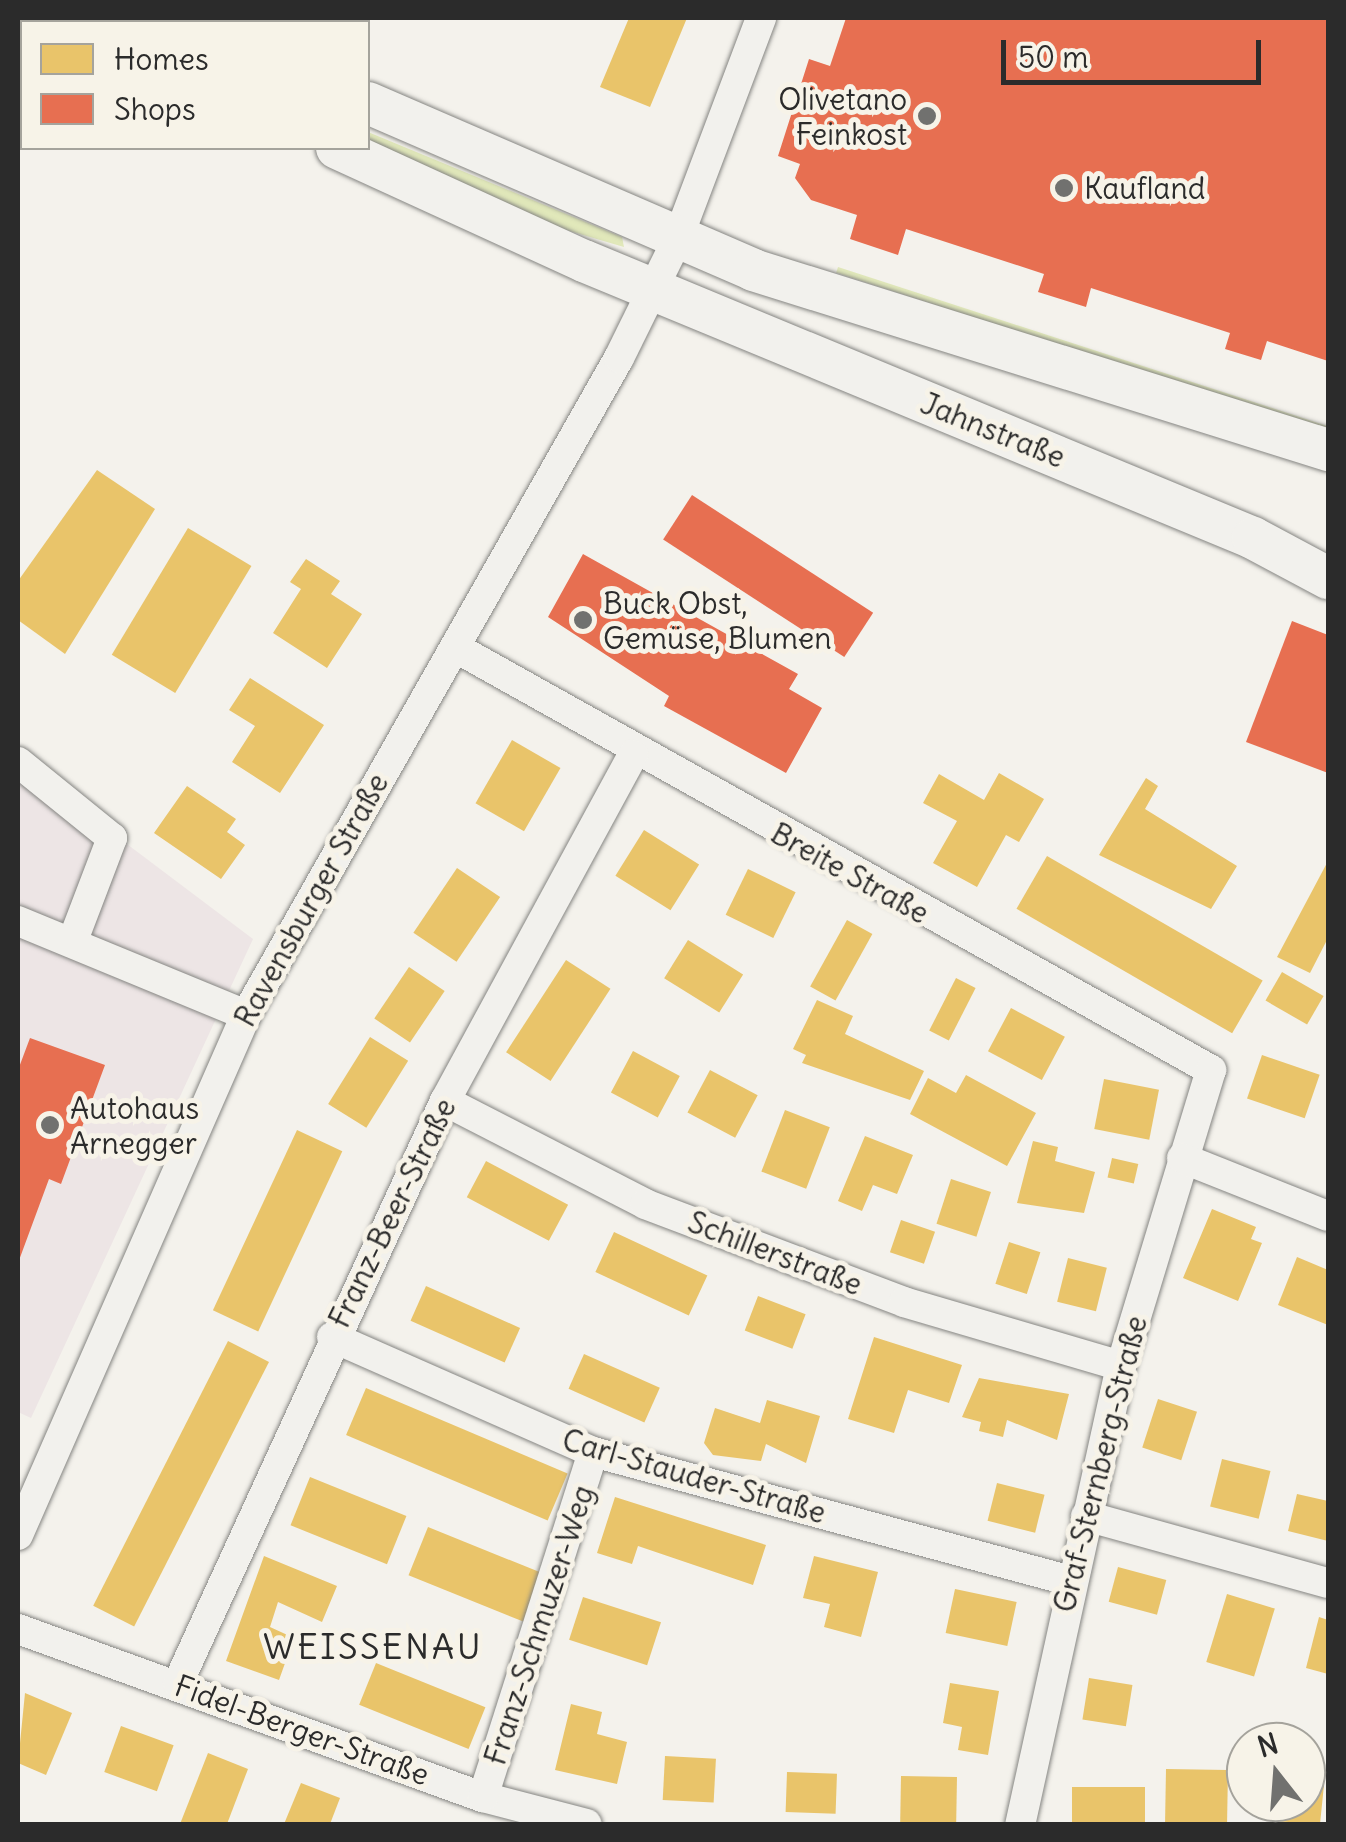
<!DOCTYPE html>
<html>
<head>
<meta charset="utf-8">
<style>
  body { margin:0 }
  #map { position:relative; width:1346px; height:1842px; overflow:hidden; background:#f4f2ec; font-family:Delius,sans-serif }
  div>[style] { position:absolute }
  .built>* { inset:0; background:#ede5e5 }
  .green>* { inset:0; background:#e1e8ba; transform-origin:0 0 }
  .homes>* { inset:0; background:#e9c46a; transform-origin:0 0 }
  .shops>* { inset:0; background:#e76f51; transform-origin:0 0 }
  .roads { filter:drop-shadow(0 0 2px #858582) drop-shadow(0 0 2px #858582) }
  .street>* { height:30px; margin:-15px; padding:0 15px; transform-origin:15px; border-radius:15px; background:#f2f1ed }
  .secondary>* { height:42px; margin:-21px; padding:0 21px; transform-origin:21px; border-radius:21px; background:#f2f1ed }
  .dots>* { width:28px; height:28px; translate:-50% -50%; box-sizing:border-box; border:5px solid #f7f3e8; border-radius:50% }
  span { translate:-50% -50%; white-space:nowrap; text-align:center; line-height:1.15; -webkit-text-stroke:10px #f7f3e8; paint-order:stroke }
  .poi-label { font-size:30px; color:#2b2b2b }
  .right { translate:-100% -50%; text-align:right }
  .left { translate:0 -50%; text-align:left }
  .street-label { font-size:30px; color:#2b2b2b }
  .quarter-label { font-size:35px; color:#2b2b2b; letter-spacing:2.5px }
  .frame { position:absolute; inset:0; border:20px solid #2b2b2b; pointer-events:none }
  .legend { position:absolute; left:20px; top:20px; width:350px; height:130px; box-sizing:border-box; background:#f7f3e8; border:2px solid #a5a39c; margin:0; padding:12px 18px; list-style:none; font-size:30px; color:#2b2b2b }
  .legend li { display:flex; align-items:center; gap:20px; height:50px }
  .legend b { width:50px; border:2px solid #a5a39c }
  .north { position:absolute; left:1226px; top:1722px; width:100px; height:100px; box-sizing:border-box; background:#f7f3e8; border:2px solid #a5a39c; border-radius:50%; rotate:343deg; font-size:28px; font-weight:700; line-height:40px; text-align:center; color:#2b2b2b }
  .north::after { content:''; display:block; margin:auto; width:35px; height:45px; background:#71716f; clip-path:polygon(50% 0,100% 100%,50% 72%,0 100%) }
  .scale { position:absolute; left:1001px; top:40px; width:260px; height:45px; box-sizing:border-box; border:5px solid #2b2b2b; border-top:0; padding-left:12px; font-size:30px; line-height:35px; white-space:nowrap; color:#2b2b2b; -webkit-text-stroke:8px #f7f3e8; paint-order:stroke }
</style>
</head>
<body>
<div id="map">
  <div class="built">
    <div style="clip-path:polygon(18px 762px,253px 939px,31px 1418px,18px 1412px)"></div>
  </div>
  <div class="green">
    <div style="clip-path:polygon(368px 132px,622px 237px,624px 247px,532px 220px,368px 145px)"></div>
    <div style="left:838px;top:267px;width:516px;height:6px;rotate:18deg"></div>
  </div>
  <div class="homes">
    <div style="clip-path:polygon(629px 18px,687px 18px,650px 107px,600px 87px)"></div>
    <div style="clip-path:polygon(97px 470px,155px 509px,65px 654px,18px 620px,18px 581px)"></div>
    <div style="left:188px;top:528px;width:74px;height:148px;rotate:31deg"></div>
    <div style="clip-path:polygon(306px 559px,340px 581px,331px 594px,362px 614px,327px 668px,273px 633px,301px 589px,290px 582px)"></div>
    <div style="clip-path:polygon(250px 678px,324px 725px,280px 793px,232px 762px,255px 726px,229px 710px)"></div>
    <div style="left:512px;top:740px;width:56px;height:73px;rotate:30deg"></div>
    <div style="clip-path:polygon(999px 773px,1044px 799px,1019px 842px,1006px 835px,977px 887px,933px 863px,957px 821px,923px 803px,939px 774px,984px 800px)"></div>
    <div style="clip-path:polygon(1146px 778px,1158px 786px,1145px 809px,1237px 866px,1211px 909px,1099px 855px)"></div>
    <div style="clip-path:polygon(187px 786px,236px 819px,227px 832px,245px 845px,221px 879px,154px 833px)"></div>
    <div style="left:644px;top:830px;width:65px;height:54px;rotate:32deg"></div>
    <div style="left:1047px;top:856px;width:249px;height:61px;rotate:30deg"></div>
    <div style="clip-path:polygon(1328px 861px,1328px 938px,1310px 973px,1277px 957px)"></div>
    <div style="left:457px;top:868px;width:52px;height:78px;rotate:34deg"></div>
    <div style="left:748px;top:869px;width:53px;height:51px;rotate:26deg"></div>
    <div style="left:847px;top:920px;width:29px;height:76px;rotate:29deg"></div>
    <div style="left:688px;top:940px;width:65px;height:45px;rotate:32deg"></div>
    <div style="left:566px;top:960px;width:53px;height:110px;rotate:33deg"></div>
    <div style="left:409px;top:967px;width:43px;height:62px;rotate:34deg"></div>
    <div style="left:1282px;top:972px;width:48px;height:33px;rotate:30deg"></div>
    <div style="left:956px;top:978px;width:22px;height:59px;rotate:27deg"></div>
    <div style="clip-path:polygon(817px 1000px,853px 1016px,845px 1034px,924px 1071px,910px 1100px,802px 1063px,806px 1055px,793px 1049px)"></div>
    <div style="left:1011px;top:1008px;width:61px;height:49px;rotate:28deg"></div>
    <div style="left:370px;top:1037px;width:45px;height:79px;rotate:32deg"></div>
    <div style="left:633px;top:1051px;width:53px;height:47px;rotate:28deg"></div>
    <div style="left:1262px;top:1055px;width:61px;height:46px;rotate:19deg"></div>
    <div style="left:710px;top:1070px;width:54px;height:48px;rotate:28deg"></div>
    <div style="clip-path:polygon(966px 1075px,1036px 1113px,1007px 1166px,910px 1114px,928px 1078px,956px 1093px)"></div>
    <div style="left:1104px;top:1079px;width:56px;height:51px;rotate:11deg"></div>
    <div style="left:785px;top:1110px;width:48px;height:66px;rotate:21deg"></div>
    <div style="left:297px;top:1130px;width:50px;height:199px;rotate:25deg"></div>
    <div style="clip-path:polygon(865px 1136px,913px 1155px,897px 1194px,873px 1185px,862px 1211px,838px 1201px)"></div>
    <div style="clip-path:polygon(1033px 1141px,1058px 1147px,1055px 1161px,1095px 1172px,1084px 1213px,1017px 1203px)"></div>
    <div style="left:1112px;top:1158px;width:27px;height:20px;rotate:13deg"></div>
    <div style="left:486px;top:1161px;width:93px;height:41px;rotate:28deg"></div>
    <div style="left:951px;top:1179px;width:42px;height:47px;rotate:18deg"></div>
    <div style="clip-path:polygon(1212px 1209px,1256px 1227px,1251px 1239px,1262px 1243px,1238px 1301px,1183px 1278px)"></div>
    <div style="left:901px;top:1220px;width:36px;height:34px;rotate:19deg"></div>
    <div style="left:614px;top:1232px;width:103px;height:44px;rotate:25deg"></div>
    <div style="left:1009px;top:1242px;width:33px;height:44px;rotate:18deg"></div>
    <div style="clip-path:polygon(1297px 1257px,1328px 1270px,1328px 1325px,1278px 1305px)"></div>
    <div style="left:1068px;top:1258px;width:40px;height:45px;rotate:14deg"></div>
    <div style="left:426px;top:1286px;width:103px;height:38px;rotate:24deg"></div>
    <div style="left:758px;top:1296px;width:51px;height:37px;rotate:21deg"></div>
    <div style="clip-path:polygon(874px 1337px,962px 1365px,949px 1403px,908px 1390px,894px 1433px,848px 1419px)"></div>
    <div style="left:228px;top:1341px;width:46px;height:297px;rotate:27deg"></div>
    <div style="left:584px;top:1354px;width:83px;height:38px;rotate:24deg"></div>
    <div style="clip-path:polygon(979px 1378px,1069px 1394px,1057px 1440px,1007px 1420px,1003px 1437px,979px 1431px,981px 1422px,962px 1417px)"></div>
    <div style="left:366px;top:1388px;width:219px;height:51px;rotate:23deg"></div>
    <div style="left:1158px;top:1399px;width:41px;height:51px;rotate:18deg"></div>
    <div style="clip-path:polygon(767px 1400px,820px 1416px,806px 1463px,766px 1444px,761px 1461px,713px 1455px,704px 1443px,715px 1408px,760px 1423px)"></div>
    <div style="left:1222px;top:1459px;width:50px;height:49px;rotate:14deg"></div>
    <div style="left:310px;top:1477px;width:104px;height:52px;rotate:22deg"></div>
    <div style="left:997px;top:1483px;width:49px;height:39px;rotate:14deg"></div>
    <div style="clip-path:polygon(1297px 1494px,1328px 1501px,1328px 1541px,1288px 1531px)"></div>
    <div style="clip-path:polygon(615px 1497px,766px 1545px,753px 1585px,638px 1546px,632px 1564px,597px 1553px)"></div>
    <div style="left:428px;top:1527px;width:125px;height:52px;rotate:22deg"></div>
    <div style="clip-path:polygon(264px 1556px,337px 1586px,322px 1622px,278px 1602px,270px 1627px,294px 1638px,279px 1680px,226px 1661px)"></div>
    <div style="clip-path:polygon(814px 1556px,878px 1572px,861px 1637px,824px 1627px,830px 1604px,803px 1598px)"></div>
    <div style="left:1118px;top:1567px;width:50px;height:36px;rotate:15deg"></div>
    <div style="left:955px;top:1589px;width:63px;height:45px;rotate:12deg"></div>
    <div style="left:1227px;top:1594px;width:50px;height:71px;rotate:17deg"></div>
    <div style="left:583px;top:1597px;width:82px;height:45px;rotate:18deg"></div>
    <div style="clip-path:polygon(1319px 1617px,1328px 1620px,1328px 1674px,1306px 1668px)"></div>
    <div style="left:376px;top:1663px;width:118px;height:45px;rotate:22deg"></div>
    <div style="left:1089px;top:1678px;width:44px;height:42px;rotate:9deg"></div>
    <div style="clip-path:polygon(950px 1683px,999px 1691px,988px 1755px,958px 1750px,962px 1727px,943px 1723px)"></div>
    <div style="clip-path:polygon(25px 1693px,72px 1713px,46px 1775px,18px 1763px)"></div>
    <div style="clip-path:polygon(571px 1704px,602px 1712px,597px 1734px,627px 1742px,617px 1784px,555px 1770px)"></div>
    <div style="left:121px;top:1726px;width:56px;height:49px;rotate:20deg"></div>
    <div style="clip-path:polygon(208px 1753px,248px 1769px,227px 1824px,180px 1824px)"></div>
    <div style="left:665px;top:1756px;width:51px;height:44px;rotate:3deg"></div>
    <div style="left:1166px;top:1769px;width:62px;height:55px;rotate:1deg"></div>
    <div style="left:787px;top:1772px;width:50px;height:40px;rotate:2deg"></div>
    <div style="left:901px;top:1776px;width:56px;height:48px;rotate:1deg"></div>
    <div style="clip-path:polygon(301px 1783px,340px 1798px,330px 1824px,284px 1824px)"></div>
    <div style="clip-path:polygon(1306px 1783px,1324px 1785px,1320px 1824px,1273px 1821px,1274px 1802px,1306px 1802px)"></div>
    <div style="left:1072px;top:1787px;width:73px;height:37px"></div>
  </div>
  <div class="shops">
    <div style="clip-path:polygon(846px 18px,1328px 18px,1328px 361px,1267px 341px,1261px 360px,1225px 349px,1230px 333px,1091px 288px,1086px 307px,1038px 292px,1044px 274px,906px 229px,898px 255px,850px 239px,857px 215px,811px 200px,795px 178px,800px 164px,778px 156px,809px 59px,830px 66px)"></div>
    <div style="left:692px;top:495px;width:216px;height:53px;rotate:33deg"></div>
    <div style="clip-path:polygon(583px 554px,798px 674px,789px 689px,822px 708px,786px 773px,664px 706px,669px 696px,548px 617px)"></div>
    <div style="clip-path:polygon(1292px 621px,1328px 635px,1328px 773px,1246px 742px)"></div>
    <div style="clip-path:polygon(30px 1038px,105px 1065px,61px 1184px,49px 1179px,18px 1263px,18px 1070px)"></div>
  </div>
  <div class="roads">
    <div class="street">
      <div style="left:458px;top:649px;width:863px;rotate:29.21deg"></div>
      <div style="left:1211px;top:1070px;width:309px;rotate:106.9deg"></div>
      <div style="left:1121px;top:1366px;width:469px;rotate:102.4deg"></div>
      <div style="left:18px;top:762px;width:121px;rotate:39deg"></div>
      <div style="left:112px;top:838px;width:109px;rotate:110.9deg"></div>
      <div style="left:18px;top:921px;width:247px;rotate:22.4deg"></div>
      <div style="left:445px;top:1101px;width:225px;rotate:27.2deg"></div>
      <div style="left:645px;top:1204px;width:277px;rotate:20.7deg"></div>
      <div style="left:904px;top:1302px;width:226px;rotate:16.4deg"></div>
      <div style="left:1182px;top:1158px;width:157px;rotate:21.7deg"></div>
      <div style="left:332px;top:1337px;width:285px;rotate:23.8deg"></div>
      <div style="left:593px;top:1452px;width:492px;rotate:15.1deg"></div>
      <div style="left:1086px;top:1516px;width:251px;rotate:15.5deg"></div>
      <div style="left:18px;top:1535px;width:568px;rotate:-66.32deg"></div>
      <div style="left:246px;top:1015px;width:755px;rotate:-60.42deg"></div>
      <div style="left:619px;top:358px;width:134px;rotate:-63.8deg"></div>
      <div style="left:678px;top:238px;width:235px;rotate:-69.3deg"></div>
      <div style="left:18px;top:1629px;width:494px;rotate:19.9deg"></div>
      <div style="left:483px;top:1797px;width:107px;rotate:14.6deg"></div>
      <div style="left:178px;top:1683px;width:640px;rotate:-65.36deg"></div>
      <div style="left:445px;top:1101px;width:394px;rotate:-61.5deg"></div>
      <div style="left:483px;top:1797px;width:362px;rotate:-72.3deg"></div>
    </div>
    <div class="secondary">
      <div style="left:148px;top:18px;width:6px;rotate:39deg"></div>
      <div style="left:240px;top:18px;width:8px;rotate:30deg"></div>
      <div style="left:368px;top:103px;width:420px;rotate:23.4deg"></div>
      <div style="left:753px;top:270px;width:603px;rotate:17.38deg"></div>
      <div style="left:337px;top:148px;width:272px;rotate:24.6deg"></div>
      <div style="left:584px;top:261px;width:724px;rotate:22.49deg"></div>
      <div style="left:1253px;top:538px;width:85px;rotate:28.1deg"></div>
    </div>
  </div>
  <div class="dots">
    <div style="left:927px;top:116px;background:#71716f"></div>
    <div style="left:1064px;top:188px;background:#71716f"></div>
    <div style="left:583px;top:620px;background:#71716f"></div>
    <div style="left:50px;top:1125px;background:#71716f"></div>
  </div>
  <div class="poi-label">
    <span class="right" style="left:907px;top:116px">Olivetano<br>Feinkost</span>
    <span class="left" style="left:1084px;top:188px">Kaufland</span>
    <span class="left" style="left:603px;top:620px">Buck Obst,<br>Gemüse, Blumen</span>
    <span class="left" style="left:70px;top:1125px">Autohaus<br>Arnegger</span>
  </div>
  <div class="street-label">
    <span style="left:993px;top:430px;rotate:22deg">Jahnstraße</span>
    <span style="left:850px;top:873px;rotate:29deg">Breite Straße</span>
    <span style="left:311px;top:900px;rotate:-61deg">Ravensburger Straße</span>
    <span style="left:392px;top:1213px;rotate:-64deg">Franz-Beer-Straße</span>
    <span style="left:775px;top:1253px;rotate:21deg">Schillerstraße</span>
    <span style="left:1100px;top:1464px;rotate:-76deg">Graf-Sternberg-Straße</span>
    <span style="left:694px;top:1476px;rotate:16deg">Carl-Stauder-Straße</span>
    <span style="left:539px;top:1625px;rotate:-72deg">Franz-Schmuzer-Weg</span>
    <span style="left:302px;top:1730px;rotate:20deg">Fidel-Berger-Straße</span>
  </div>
  <div class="quarter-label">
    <span style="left:373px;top:1646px">WEISSENAU</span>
  </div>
  <div class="frame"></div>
  <ul class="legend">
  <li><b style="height:28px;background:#e9c46a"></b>Homes</li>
  <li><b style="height:28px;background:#e76f51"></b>Shops</li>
  </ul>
  <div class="north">N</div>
  <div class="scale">50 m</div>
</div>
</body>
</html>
